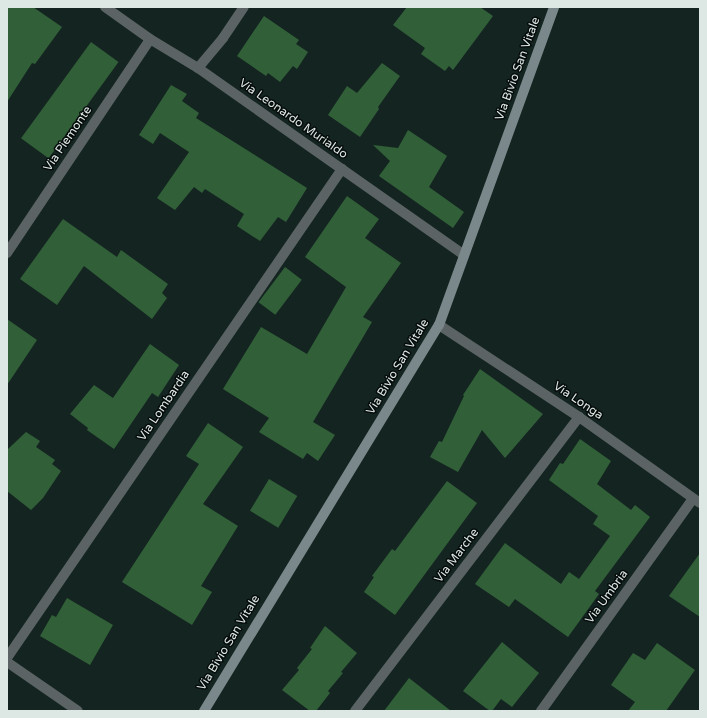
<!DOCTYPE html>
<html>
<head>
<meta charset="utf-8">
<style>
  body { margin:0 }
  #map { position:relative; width:707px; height:718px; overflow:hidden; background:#142521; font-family:"Varela Round",sans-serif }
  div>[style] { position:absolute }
  .building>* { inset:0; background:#315f38; transform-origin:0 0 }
  .street>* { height:10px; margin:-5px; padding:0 5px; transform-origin:5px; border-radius:5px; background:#5b6364 }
  .secondary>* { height:10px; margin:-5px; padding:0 5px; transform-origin:5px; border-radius:5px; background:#7b888b }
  span { translate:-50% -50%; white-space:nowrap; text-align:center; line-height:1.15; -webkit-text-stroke:3px #060c0b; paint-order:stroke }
  .street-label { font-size:12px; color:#dde7e4 }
  .frame { position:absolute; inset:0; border:8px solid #dde7e4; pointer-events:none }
</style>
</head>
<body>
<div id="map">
  <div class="building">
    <div style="clip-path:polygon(7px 7px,33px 7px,62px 27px,35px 64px,32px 63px,7px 102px)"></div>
    <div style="clip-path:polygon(407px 7px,480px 7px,493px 16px,453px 70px,449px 66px,445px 71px,421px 54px,425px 48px,393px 25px)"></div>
    <div style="clip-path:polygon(264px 16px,299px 40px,296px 44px,308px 52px,297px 69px,293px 66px,280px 82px,268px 73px,266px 76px,237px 56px)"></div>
    <div style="left:91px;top:42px;width:34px;height:119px;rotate:36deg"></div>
    <div style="clip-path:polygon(382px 63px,400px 76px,378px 107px,379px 109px,360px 137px,328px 115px,347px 86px,357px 93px)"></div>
    <div style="clip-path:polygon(171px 85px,187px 94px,182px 101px,199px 113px,196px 118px,307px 188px,286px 222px,278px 217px,260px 241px,237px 226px,244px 214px,205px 189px,202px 193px,194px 187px,175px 210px,157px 198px,189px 152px,160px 133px,153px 144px,139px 135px)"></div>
    <div style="clip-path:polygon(408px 130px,447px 156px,429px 187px,464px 212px,453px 228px,379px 176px,390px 161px,373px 145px,398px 148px)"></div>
    <div style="clip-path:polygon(347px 196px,379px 219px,365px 238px,401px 263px,363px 317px,372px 322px,313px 422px,335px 435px,318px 461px,307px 453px,303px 459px,259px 432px,269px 418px,223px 389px,261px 327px,307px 354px,346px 287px,305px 257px)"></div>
    <div style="clip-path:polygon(63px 219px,117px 257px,121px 250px,168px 284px,162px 293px,167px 298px,152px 319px,84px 266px,57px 305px,20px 279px)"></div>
    <div style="left:285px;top:267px;width:21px;height:44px;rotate:37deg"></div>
    <div style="clip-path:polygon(7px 319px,37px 340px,7px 385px)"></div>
    <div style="clip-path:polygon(150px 344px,179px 365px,158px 397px,152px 393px,114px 449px,87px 430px,88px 428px,70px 414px,94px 385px,113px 398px)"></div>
    <div style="clip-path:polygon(480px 369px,543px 414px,505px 458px,482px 430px,458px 472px,430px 457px,439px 441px,442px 442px,464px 396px,463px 395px)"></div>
    <div style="clip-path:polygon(208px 423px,243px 447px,203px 504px,238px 526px,201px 586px,212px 592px,192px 625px,122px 582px,199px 464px,186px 456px)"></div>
    <div style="clip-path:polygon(26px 432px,40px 441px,36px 447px,55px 460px,52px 464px,61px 471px,43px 498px,31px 510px,7px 491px,7px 450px)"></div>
    <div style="clip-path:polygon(580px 439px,611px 461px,597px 484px,631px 510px,635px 505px,650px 517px,595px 591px,599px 594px,568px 637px,515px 599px,509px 607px,475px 584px,505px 543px,561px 584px,569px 572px,579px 579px,610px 536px,593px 524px,598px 516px,549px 480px,560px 463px,563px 464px)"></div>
    <div style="left:269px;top:479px;width:33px;height:37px;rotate:31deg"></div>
    <div style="clip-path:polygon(447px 481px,477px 503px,395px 615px,364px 592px,374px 577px,372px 576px,392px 549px,395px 551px)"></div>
    <div style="clip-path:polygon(700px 553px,700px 617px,669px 596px)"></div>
    <div style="clip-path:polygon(67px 598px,113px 625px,90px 665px,40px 636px,52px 615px,56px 617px)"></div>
    <div style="clip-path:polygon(325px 626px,357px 653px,341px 672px,343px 673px,328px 691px,330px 693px,316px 711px,310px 711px,282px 690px,299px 670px,297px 668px,312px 649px,310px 648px)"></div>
    <div style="clip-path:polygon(502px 642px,539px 673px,512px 707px,501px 699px,492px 711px,490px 711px,463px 691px)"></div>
    <div style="clip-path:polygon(657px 643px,695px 670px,666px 711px,628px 711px,635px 702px,611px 685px,633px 653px,645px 660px)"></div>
    <div style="clip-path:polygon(409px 678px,451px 711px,384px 711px)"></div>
  </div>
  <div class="street">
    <div style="left:105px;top:7px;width:55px;rotate:35.4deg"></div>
    <div style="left:150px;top:39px;width:56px;rotate:31.1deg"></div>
    <div style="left:198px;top:68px;width:325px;rotate:35.1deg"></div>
    <div style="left:198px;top:68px;width:39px;rotate:-50deg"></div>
    <div style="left:223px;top:38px;width:37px;rotate:-56deg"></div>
    <div style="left:7px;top:253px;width:257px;rotate:-56.2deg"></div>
    <div style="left:439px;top:325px;width:168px;rotate:33.3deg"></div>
    <div style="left:579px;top:417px;width:148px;rotate:35.4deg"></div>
    <div style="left:7px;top:658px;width:593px;rotate:-55.59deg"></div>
    <div style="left:7px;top:662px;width:86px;rotate:34.6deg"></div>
    <div style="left:355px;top:711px;width:370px;rotate:-52.7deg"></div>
    <div style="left:541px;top:711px;width:261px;rotate:-54.4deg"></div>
  </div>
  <div class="secondary">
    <div style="left:204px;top:711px;width:452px;rotate:-58.7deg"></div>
    <div style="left:439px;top:325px;width:338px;rotate:-70.1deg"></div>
  </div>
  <div class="street-label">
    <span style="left:518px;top:69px;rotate:-70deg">Via Bivio San Vitale</span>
    <span style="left:293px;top:119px;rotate:35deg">Via Leonardo Murialdo</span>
    <span style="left:68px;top:139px;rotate:-56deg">Via Piemonte</span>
    <span style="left:398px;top:367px;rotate:-59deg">Via Bivio San Vitale</span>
    <span style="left:578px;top:401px;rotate:34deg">Via Longa</span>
    <span style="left:164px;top:406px;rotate:-56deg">Via Lombardia</span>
    <span style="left:457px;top:556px;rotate:-53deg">Via Marche</span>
    <span style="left:607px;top:597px;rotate:-54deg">Via Umbria</span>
    <span style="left:229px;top:643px;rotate:-59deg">Via Bivio San Vitale</span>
  </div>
  <div class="frame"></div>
</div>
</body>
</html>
